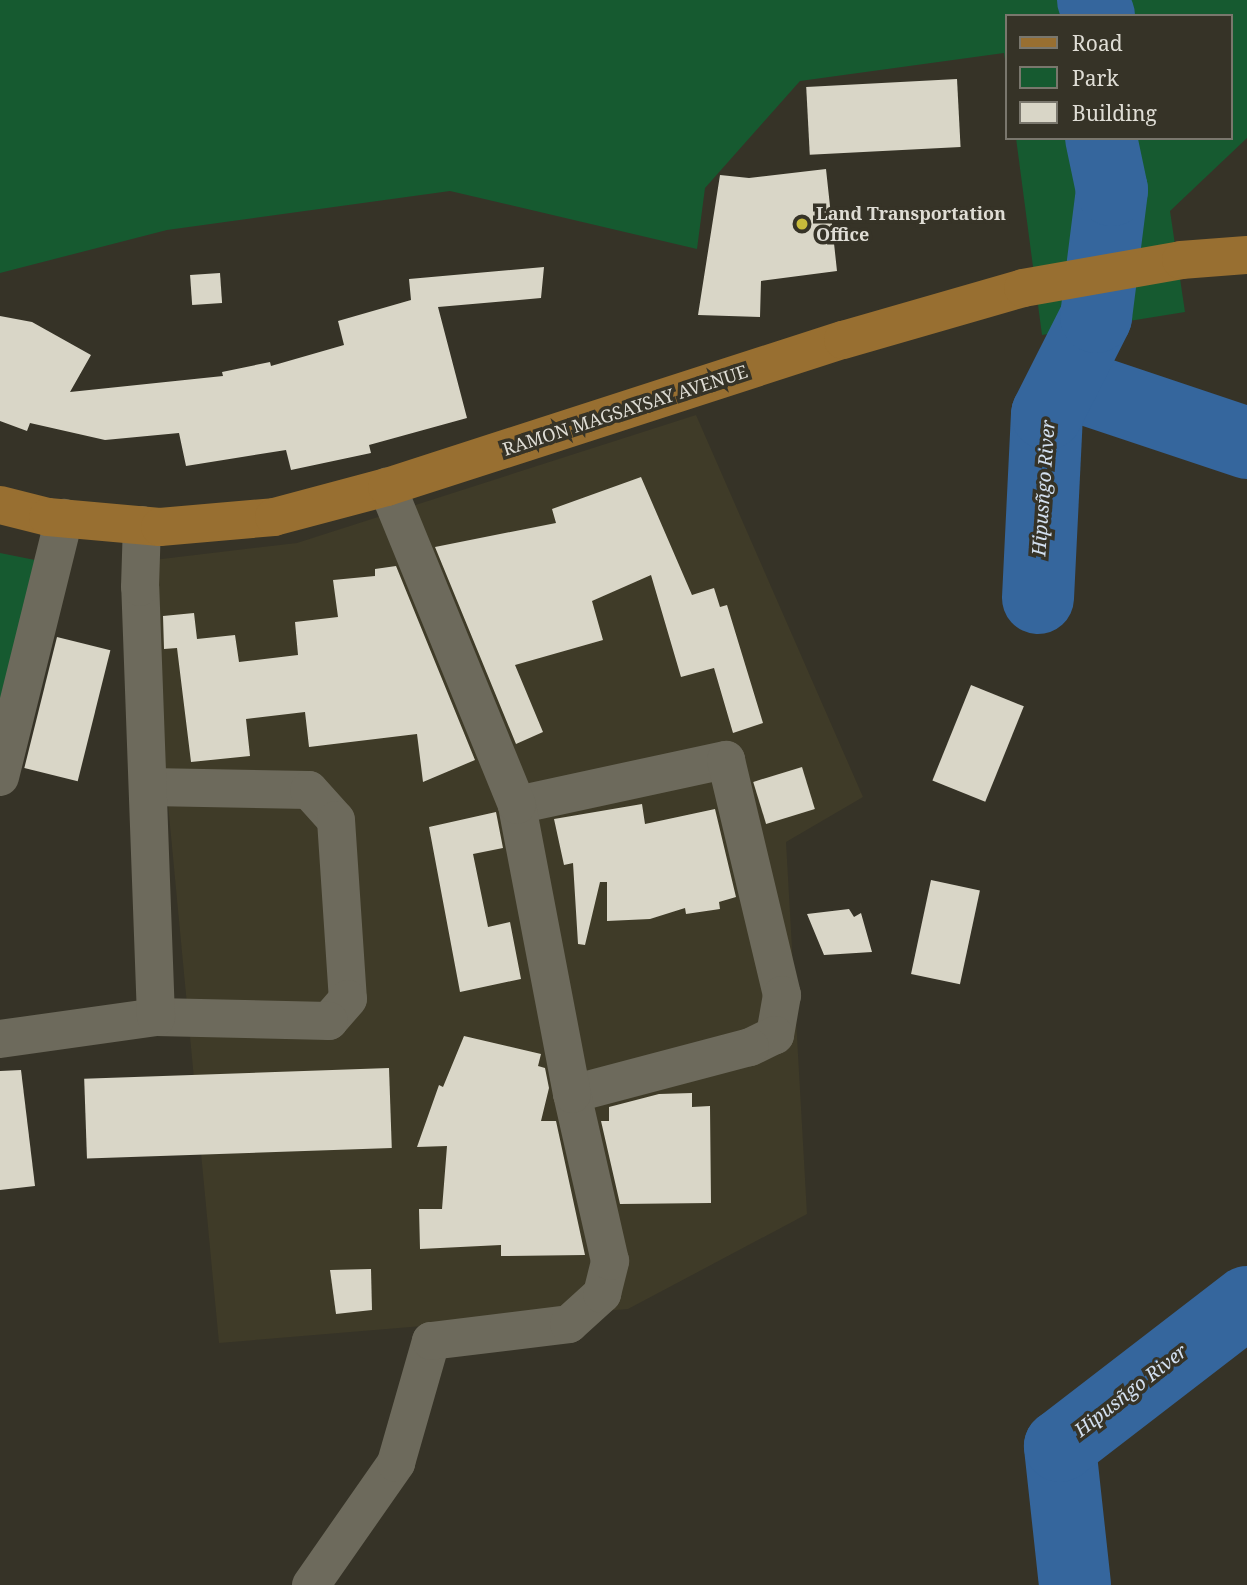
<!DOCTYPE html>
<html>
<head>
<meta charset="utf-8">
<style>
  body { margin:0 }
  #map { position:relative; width:1247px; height:1585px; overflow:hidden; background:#363327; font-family:"Noto Serif",serif }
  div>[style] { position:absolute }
  .built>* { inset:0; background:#3f3b28 }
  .green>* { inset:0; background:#165a30 }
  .river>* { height:72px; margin:-36px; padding:0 36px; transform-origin:36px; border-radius:36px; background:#35669d }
  .building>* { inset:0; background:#d9d6c7; transform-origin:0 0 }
  .minor>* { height:38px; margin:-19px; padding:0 19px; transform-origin:19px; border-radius:19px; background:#6d6a5c }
  .major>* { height:38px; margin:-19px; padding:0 19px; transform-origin:19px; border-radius:19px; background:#986f31 }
  .dots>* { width:19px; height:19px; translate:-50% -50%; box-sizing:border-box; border:4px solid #363327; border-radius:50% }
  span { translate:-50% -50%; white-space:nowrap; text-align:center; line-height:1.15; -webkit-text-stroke:7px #363327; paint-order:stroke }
  .poi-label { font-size:18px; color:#dfddd5; font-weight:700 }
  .left { translate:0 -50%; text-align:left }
  .street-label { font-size:18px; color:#dfddd5 }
  .water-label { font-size:19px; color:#d3e0f0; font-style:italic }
  .legend { position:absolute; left:1005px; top:14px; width:228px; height:126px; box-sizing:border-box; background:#363327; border:2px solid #7a776d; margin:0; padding:9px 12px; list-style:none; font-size:21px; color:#dfddd5 }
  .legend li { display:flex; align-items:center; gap:14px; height:35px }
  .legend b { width:35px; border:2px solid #7a776d }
</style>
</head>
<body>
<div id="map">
  <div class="built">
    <div style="clip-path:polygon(696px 415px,863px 797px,786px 842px,807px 1214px,628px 1309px,219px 1343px,145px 561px,297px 543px)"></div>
  </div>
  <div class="green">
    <div style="clip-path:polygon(0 0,1247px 0,1247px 138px,1170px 211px,1185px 312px,1042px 335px,1016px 138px,1231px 138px,1231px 16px,1007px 16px,1007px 73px,1004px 53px,800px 81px,705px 188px,697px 249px,450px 191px,167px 230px,0 273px)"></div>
    <div style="clip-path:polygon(0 553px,50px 563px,0 787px)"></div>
  </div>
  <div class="river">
    <div style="left:1093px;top:0;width:17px;rotate:69deg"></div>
    <div style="left:1065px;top:382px;width:192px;rotate:18.5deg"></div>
    <div style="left:1038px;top:598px;width:184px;rotate:-87.2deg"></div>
    <div style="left:1047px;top:414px;width:109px;rotate:-63.2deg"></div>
    <div style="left:1096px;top:317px;width:128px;rotate:-82.8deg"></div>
    <div style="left:1112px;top:190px;width:53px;rotate:-101.9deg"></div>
    <div style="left:1075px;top:1585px;width:140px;rotate:-96.2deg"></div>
    <div style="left:1060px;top:1446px;width:236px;rotate:-37.6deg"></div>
  </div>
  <div class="building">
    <div style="left:957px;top:79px;width:68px;height:151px;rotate:87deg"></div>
    <div style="clip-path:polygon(826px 169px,837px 271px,761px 281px,760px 317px,698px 315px,720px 175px,749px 178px)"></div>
    <div style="clip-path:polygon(544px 267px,541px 298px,438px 307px,467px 418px,369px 445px,371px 453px,291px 470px,286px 450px,186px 466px,179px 433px,105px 440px,30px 423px,27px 431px,0 421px,0 316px,32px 322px,91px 355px,70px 392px,223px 376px,222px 372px,270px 362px,271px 366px,344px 345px,338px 321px,411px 300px,409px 279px)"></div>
    <div style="left:220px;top:273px;width:30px;height:30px;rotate:86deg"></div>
    <div style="clip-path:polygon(641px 477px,692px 595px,714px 588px,720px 607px,727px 605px,763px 723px,733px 733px,714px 668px,681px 677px,651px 575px,592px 601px,603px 640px,515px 665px,543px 732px,516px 744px,435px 547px,556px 523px,552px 509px)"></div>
    <div style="clip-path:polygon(396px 566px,475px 760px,423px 782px,417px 734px,309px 747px,305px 712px,246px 719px,250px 756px,191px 762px,177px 648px,164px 649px,163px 616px,194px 613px,197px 639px,235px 635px,239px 662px,298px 655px,295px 622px,338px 617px,333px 580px,375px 576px,375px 569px)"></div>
    <div style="left:57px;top:637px;width:55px;height:135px;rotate:14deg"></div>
    <div style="left:971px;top:685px;width:57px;height:103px;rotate:22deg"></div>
    <div style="left:802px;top:767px;width:44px;height:51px;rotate:73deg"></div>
    <div style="clip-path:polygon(642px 804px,645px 824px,715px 809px,736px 897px,719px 902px,720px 909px,686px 914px,685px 908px,650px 919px,607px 921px,607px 882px,600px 882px,585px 945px,578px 944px,573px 863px,564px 865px,554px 819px)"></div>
    <div style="clip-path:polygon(496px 812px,503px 848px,473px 854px,488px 927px,510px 922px,521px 979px,460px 992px,429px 827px)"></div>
    <div style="left:931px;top:880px;width:50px;height:96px;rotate:12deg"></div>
    <div style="clip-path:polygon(849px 909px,854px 917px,861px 913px,872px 952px,824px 955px,807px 914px)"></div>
    <div style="clip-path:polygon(464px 1036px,541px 1054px,538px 1066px,545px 1068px,549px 1088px,541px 1121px,556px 1121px,585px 1255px,501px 1256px,501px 1245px,420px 1249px,419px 1209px,442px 1209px,447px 1146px,417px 1147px,439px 1085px,443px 1087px)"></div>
    <div style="left:389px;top:1068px;width:80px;height:305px;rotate:88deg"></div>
    <div style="clip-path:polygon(21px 1070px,35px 1186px,0 1190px,0 1071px)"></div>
    <div style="clip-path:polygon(692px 1093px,692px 1107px,710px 1106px,711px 1203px,620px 1204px,601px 1121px,609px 1121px,609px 1107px,659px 1094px)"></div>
    <div style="clip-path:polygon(371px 1269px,372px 1310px,336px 1314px,330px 1270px)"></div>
  </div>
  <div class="minor">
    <div style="left:0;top:777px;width:267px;rotate:-76.1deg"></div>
    <div style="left:150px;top:787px;width:159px;rotate:1.1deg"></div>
    <div style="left:309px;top:790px;width:40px;rotate:48deg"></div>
    <div style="left:336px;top:820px;width:179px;rotate:86.2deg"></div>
    <div style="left:348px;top:999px;width:29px;rotate:131deg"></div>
    <div style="left:329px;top:1021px;width:173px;rotate:-178.7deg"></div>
    <div style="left:517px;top:805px;width:214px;rotate:-12.2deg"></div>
    <div style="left:726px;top:760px;width:242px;rotate:76.6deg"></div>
    <div style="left:782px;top:995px;width:41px;rotate:99.9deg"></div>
    <div style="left:775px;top:1035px;width:28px;rotate:154deg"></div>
    <div style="left:750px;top:1047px;width:184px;rotate:165.2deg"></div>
    <div style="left:0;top:1039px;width:158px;rotate:-8deg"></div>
    <div style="left:156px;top:1017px;width:430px;rotate:-92.1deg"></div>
    <div style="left:140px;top:587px;width:62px;rotate:-88.2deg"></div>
    <div style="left:311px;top:1585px;width:149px;rotate:-55.1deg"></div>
    <div style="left:396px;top:1463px;width:127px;rotate:-74deg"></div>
    <div style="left:431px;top:1341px;width:139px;rotate:-7deg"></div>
    <div style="left:569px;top:1324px;width:45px;rotate:-42.3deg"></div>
    <div style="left:602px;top:1294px;width:34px;rotate:-76deg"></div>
    <div style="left:610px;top:1261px;width:171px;rotate:-102.8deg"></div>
    <div style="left:572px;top:1094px;width:294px;rotate:-100.8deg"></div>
    <div style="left:517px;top:805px;width:344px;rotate:-112.2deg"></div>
  </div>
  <div class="major">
    <div style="left:0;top:505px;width:49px;rotate:14deg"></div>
    <div style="left:48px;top:517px;width:112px;rotate:5.1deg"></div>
    <div style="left:160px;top:527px;width:114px;rotate:-5deg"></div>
    <div style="left:274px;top:517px;width:117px;rotate:-14.9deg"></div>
    <div style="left:387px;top:487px;width:479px;rotate:-17.9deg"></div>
    <div style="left:843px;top:340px;width:187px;rotate:-16.1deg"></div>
    <div style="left:1023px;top:288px;width:160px;rotate:-10deg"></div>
    <div style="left:1181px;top:260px;width:66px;rotate:-4.3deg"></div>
  </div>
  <div class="dots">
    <div style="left:802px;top:224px;background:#c8bb3b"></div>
  </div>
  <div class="poi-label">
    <span class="left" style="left:816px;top:224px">Land Transportation<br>Office</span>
  </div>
  <div class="street-label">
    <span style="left:625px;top:410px;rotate:-18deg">RAMON MAGSAYSAY AVENUE</span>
  </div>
  <div class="water-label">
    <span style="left:1044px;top:488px;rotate:-86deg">Hipusñgo River</span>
    <span style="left:1131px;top:1391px;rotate:-38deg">Hipusñgo River</span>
  </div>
  <ul class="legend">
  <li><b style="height:9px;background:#986f31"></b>Road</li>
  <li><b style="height:19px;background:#165a30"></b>Park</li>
  <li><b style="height:19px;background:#d9d6c7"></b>Building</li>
  </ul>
</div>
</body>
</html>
